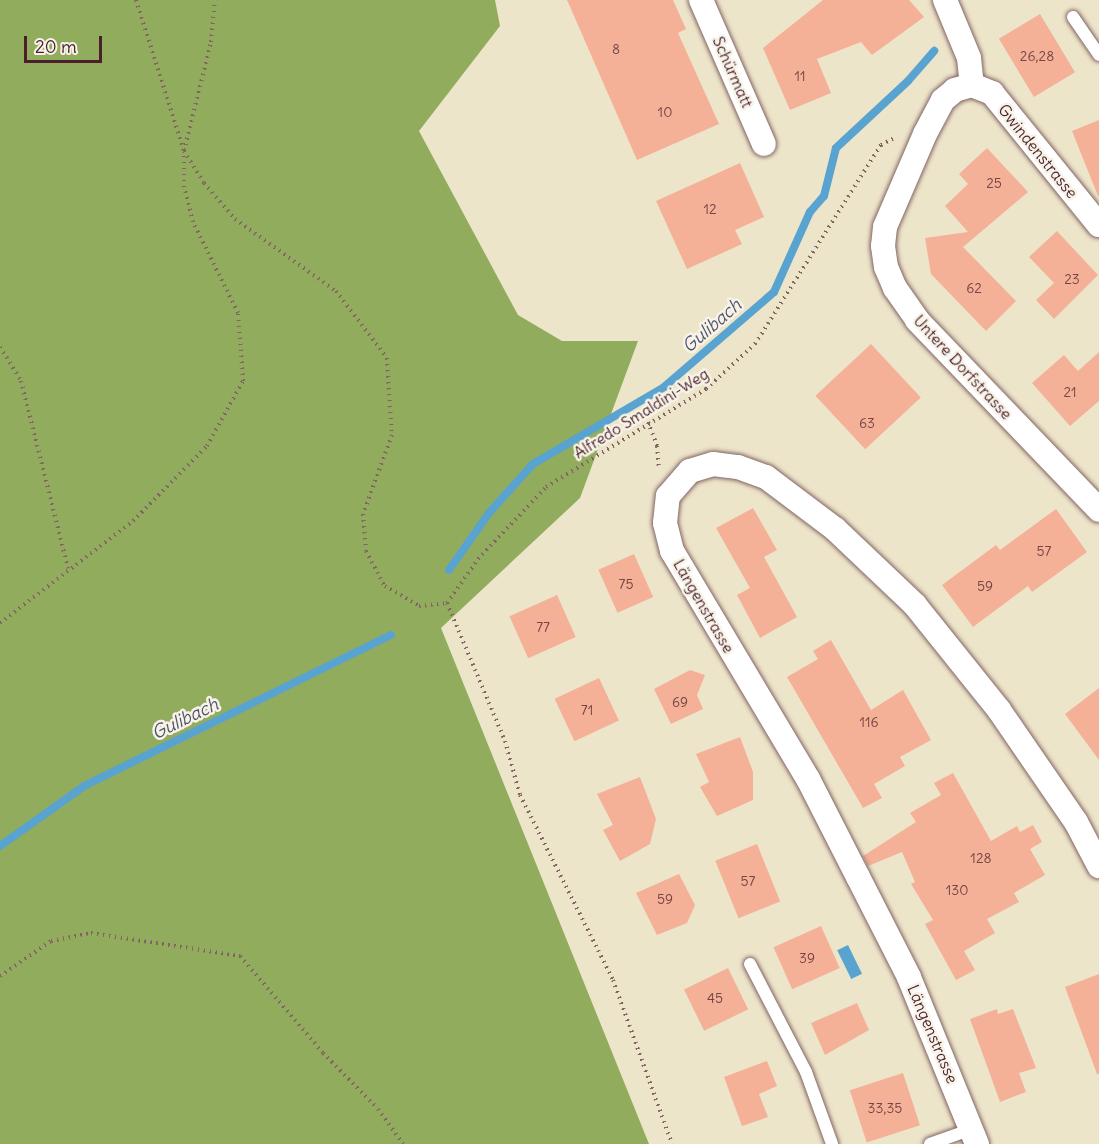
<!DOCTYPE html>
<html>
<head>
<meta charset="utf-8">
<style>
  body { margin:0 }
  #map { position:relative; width:1099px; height:1144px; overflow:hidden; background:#ede5ca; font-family:Delius,sans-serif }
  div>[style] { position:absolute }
  .forest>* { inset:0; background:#92ac5d }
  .water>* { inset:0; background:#59a3d1; transform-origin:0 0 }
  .stream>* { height:8px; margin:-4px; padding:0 4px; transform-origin:4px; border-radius:4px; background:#59a3d1 }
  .building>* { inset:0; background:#f4b197; transform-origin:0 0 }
  .path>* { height:4px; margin-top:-2px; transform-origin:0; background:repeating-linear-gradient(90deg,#836463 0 1.5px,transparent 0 6px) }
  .roads { filter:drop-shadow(0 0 2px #836463) drop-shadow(0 0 2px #836463) }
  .service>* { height:12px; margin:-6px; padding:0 6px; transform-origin:6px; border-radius:6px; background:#fff }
  .minor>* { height:24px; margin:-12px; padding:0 12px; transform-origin:12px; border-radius:12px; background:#fff }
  span { translate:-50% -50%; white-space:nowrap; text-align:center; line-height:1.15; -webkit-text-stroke:5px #f7f3e8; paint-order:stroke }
  .number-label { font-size:14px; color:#744446 }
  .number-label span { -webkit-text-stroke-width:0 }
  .street-label { font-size:16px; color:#4a1f2b }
  .water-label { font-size:18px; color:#50546d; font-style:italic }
  .scale { position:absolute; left:24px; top:36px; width:78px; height:27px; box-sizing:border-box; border:3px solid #4a1f2b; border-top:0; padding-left:8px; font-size:18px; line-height:21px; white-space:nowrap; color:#4a1f2b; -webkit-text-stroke:4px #f7f3e8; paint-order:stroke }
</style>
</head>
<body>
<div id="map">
  <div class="forest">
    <div style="clip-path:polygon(0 0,495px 0,500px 26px,419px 131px,518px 315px,562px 341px,638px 341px,580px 498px,441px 628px,649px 1144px,0 1144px)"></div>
  </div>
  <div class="water">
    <div style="left:848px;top:945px;width:32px;height:12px;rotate:64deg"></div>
  </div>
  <div class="stream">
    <div style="left:449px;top:570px;width:70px;rotate:-54.9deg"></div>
    <div style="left:489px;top:513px;width:66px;rotate:-48.1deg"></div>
    <div style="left:533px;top:464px;width:152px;rotate:-30.4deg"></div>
    <div style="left:664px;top:387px;width:145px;rotate:-40.8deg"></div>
    <div style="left:774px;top:292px;width:88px;rotate:-65.8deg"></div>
    <div style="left:810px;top:212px;width:21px;rotate:-49deg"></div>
    <div style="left:824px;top:196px;width:49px;rotate:-76deg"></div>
    <div style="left:836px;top:148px;width:98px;rotate:-42.9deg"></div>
    <div style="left:908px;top:81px;width:40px;rotate:-49deg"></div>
    <div style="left:0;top:846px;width:103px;rotate:-35.5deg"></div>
    <div style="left:84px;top:786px;width:342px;rotate:-26.2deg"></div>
  </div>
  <div class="building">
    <div style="clip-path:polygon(567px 0,673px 0,686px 29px,678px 33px,719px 124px,637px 160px)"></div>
    <div style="clip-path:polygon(823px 0,909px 0,924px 17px,872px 55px,861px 42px,817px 59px,831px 93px,790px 110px,763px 48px)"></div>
    <div style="left:1040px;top:14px;width:68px;height:48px;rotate:59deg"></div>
    <div style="clip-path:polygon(1099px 120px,1099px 196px,1098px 196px,1072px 131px)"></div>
    <div style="clip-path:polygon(987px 148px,1028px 192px,963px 247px,1016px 301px,986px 331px,931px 274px,925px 238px,968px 232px,945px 206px,968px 184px,959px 174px)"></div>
    <div style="clip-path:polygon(740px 163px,764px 217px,735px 230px,742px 244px,687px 269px,656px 201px)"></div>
    <div style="clip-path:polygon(1057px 231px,1098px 275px,1054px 319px,1036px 300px,1054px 283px,1029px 257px)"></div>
    <div style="left:871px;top:344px;width:73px;height:76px;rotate:47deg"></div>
    <div style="clip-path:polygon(1099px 352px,1099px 401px,1070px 426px,1032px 383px,1064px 355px,1078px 371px)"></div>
    <div style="clip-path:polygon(753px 508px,777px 550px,764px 557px,797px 617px,760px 638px,737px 595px,750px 588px,716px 528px)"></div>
    <div style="clip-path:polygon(1056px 509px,1087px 552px,1032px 592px,1028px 586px,973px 627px,942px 585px,996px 545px,1000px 550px)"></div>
    <div style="left:634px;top:554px;width:47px;height:39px;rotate:66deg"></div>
    <div style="left:557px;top:595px;width:46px;height:52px;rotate:66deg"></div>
    <div style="clip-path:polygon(831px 640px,871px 710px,903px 690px,931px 740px,900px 757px,905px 766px,874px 784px,882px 798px,863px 808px,787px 677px,818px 659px,813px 651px)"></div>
    <div style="clip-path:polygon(690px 670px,705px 675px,697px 695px,703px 709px,671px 724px,654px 689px)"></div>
    <div style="left:599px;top:678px;width:47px;height:49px;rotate:65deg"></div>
    <div style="clip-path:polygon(1099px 688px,1099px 760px,1065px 714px)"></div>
    <div style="clip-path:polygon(740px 737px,753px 772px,753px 800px,717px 816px,700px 787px,709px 782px,696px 754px)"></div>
    <div style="clip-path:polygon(953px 773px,991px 841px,1017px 826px,1020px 832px,1033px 825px,1042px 842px,1030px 849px,1045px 875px,1014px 893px,1019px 902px,987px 919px,995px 933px,964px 951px,975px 970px,956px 980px,925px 924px,933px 920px,911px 884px,915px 882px,902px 852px,868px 866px,863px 856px,916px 822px,910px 813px,941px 795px,934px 783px)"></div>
    <div style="clip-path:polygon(640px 777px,656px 819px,650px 844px,620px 861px,603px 830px,613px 825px,597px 794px)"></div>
    <div style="left:757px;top:844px;width:62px;height:45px;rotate:68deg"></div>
    <div style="clip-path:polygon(679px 874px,695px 905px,687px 923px,657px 935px,636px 893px)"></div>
    <div style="left:821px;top:926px;width:46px;height:52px;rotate:66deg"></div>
    <div style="left:728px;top:968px;width:46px;height:49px;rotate:64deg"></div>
    <div style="clip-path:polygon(1099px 974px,1099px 1074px,1097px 1074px,1065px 987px)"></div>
    <div style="clip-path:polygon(857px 1003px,869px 1030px,825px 1055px,811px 1023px)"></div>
    <div style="clip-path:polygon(997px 1009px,998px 1014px,1013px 1009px,1036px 1068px,1019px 1073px,1026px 1092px,1000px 1102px,970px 1019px)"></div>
    <div style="clip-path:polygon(767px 1061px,777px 1086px,759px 1094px,768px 1117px,742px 1126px,724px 1077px)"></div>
    <div style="left:903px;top:1073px;width:55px;height:56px;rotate:72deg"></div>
  </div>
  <div class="path">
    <div style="left:136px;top:0;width:158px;rotate:72.4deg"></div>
    <div style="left:184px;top:151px;width:38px;rotate:58deg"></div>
    <div style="left:204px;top:183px;width:48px;rotate:49.3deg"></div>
    <div style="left:235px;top:219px;width:124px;rotate:35.5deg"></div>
    <div style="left:336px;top:291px;width:84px;rotate:52.7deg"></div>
    <div style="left:387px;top:358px;width:77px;rotate:86.3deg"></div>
    <div style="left:392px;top:435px;width:84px;rotate:110.2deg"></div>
    <div style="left:363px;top:514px;width:37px;rotate:85deg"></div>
    <div style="left:366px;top:551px;width:40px;rotate:62deg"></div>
    <div style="left:385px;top:586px;width:39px;rotate:30deg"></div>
    <div style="left:419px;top:606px;width:28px;rotate:-6deg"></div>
    <div style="left:0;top:347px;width:40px;rotate:58deg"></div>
    <div style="left:21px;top:381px;width:193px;rotate:75.9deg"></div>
    <div style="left:648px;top:422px;width:26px;rotate:69deg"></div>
    <div style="left:657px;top:446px;width:23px;rotate:85deg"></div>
    <div style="left:447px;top:603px;width:54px;rotate:-54.8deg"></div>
    <div style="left:478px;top:559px;width:99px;rotate:-46.6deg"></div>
    <div style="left:546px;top:487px;width:188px;rotate:-31.5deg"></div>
    <div style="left:706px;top:389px;width:67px;rotate:-42.6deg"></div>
    <div style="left:755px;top:344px;width:236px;rotate:-57.7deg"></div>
    <div style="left:881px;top:145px;width:17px;rotate:-28deg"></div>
    <div style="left:447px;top:603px;width:150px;rotate:67.2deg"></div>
    <div style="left:505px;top:741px;width:56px;rotate:74.5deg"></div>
    <div style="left:520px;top:795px;width:207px;rotate:63.3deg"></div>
    <div style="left:613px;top:980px;width:174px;rotate:70.2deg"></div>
    <div style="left:0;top:623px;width:168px;rotate:-37.5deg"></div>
    <div style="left:133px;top:521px;width:105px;rotate:-45.4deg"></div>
    <div style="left:207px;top:446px;width:74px;rotate:-61deg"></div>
    <div style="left:243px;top:381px;width:68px;rotate:-94.2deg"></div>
    <div style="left:238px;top:313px;width:102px;rotate:-116.3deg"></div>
    <div style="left:193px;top:222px;width:36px;rotate:-104deg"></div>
    <div style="left:184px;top:187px;width:36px;rotate:-90deg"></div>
    <div style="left:184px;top:151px;width:112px;rotate:-76.1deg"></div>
    <div style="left:211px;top:42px;width:42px;rotate:-84.6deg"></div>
    <div style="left:0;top:976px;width:62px;rotate:-34.5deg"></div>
    <div style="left:51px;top:941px;width:41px;rotate:-11.3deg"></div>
    <div style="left:91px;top:933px;width:151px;rotate:8.8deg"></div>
    <div style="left:240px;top:956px;width:128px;rotate:49.4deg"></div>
    <div style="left:323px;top:1053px;width:78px;rotate:45.5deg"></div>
    <div style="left:378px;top:1109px;width:43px;rotate:54.5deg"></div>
  </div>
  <div class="roads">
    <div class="service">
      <div style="left:1073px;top:17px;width:46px;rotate:55.6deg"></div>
      <div style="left:750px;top:964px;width:122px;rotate:62.6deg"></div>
      <div style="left:806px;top:1072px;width:77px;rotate:70.1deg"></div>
      <div style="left:930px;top:1144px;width:45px;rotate:-19.7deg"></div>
    </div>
    <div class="minor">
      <div style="left:701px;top:0;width:157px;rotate:66.4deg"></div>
      <div style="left:945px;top:0;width:63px;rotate:67.5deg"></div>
      <div style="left:969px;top:58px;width:27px;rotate:84deg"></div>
      <div style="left:972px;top:85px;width:18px;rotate:164deg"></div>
      <div style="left:955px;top:90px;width:16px;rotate:140deg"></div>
      <div style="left:943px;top:100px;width:38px;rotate:118deg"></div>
      <div style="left:925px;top:134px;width:101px;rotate:113.3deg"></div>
      <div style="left:885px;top:227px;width:19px;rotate:96deg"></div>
      <div style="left:883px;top:246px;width:21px;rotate:82deg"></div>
      <div style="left:886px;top:267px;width:23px;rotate:67deg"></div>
      <div style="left:895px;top:288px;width:39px;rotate:55deg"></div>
      <div style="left:917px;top:320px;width:263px;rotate:46.2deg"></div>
      <div style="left:972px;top:85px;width:22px;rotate:22deg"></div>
      <div style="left:992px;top:93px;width:170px;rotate:51deg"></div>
      <div style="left:977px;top:1144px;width:180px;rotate:-112.2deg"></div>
      <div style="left:909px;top:977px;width:112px;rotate:-117deg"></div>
      <div style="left:858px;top:877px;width:110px;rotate:-117deg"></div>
      <div style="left:808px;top:779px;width:265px;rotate:-120.8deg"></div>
      <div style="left:672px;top:551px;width:29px;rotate:-104deg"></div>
      <div style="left:665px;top:523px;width:27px;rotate:-84deg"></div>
      <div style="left:668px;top:496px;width:33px;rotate:-49deg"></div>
      <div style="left:690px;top:471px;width:24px;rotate:-17deg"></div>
      <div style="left:713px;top:464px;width:25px;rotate:7deg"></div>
      <div style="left:738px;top:467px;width:30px;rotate:20deg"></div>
      <div style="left:766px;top:477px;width:86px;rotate:37deg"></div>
      <div style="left:835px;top:529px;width:110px;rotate:43.5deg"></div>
      <div style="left:915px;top:605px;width:134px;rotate:51.3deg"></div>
      <div style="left:999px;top:710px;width:136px;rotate:55.5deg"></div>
      <div style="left:1076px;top:822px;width:50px;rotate:62.4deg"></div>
    </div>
  </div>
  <div class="number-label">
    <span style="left:616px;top:49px">8</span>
    <span style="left:1037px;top:56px">26,28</span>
    <span style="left:800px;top:76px">11</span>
    <span style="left:665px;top:112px">10</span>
    <span style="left:994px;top:183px">25</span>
    <span style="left:710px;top:209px">12</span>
    <span style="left:1072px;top:279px">23</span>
    <span style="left:974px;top:288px">62</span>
    <span style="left:1070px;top:392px">21</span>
    <span style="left:867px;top:423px">63</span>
    <span style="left:1044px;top:551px">57</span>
    <span style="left:626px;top:584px">75</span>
    <span style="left:985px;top:586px">59</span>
    <span style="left:543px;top:627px">77</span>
    <span style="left:680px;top:702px">69</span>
    <span style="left:587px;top:710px">71</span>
    <span style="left:869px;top:722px">116</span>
    <span style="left:981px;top:858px">128</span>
    <span style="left:748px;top:881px">57</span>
    <span style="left:957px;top:890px">130</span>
    <span style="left:665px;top:899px">59</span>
    <span style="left:807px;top:958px">39</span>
    <span style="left:715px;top:998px">45</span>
    <span style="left:885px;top:1108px">33,35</span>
  </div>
  <div class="street-label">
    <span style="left:733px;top:72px;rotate:66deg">Schürmatt</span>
    <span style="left:1038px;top:151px;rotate:51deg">Gwindenstrasse</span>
    <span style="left:963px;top:367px;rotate:47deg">Untere Dorfstrasse</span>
    <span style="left:641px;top:413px;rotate:-32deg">Alfredo Smaldini-Weg</span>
    <span style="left:704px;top:606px;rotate:60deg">Längenstrasse</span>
    <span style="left:933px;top:1034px;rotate:67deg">Längenstrasse</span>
  </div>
  <div class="water-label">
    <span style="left:712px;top:326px;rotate:-41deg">Gulibach</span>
    <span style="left:185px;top:719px;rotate:-26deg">Gulibach</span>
  </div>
  <div class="scale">20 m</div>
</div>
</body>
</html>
